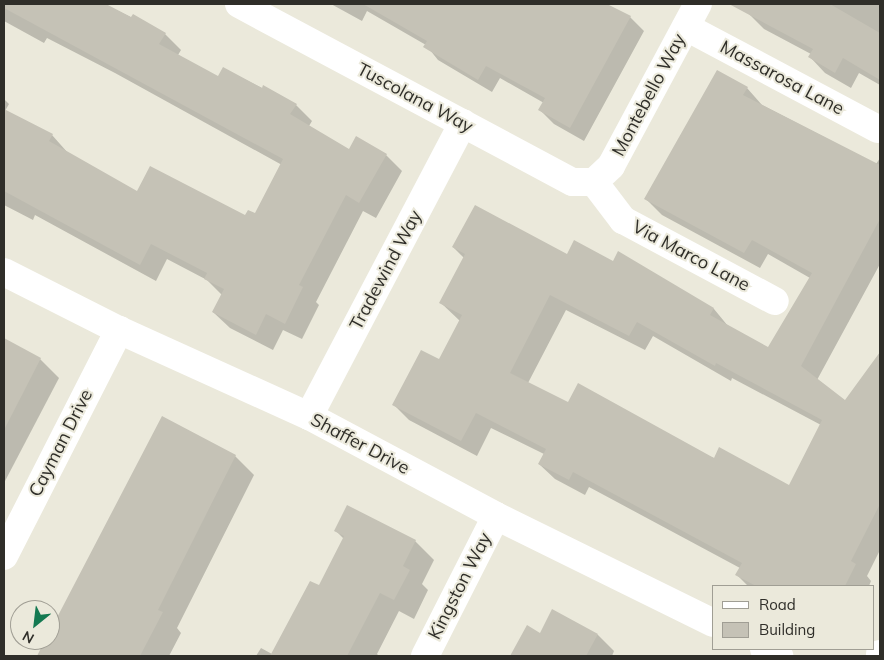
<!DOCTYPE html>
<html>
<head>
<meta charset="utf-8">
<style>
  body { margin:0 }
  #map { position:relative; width:884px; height:660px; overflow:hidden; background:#ebe9db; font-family:Mulish,sans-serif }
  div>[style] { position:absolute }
  .shadow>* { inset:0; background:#0003 }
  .building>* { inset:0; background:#c5c2b6 }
  .minor>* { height:28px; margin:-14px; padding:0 14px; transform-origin:14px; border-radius:14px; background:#fff }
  span { translate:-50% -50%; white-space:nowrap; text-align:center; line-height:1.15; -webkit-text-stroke:4px #ebe9db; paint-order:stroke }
  .street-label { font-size:18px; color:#2f2e29 }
  .frame { position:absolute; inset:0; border:5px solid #2f2e29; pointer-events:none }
  .legend { position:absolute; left:712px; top:585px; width:162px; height:65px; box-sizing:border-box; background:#ebe9db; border:1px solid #a09e94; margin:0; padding:6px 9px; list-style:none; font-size:15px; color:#2f2e29 }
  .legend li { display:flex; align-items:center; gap:10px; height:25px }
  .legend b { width:25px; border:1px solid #a09e94 }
  .north { position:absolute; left:10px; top:600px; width:50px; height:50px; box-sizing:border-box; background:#ebe9db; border:1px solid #a09e94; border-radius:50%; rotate:209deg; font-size:14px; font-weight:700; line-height:20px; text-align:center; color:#2f2e29 }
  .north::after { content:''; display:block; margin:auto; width:18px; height:22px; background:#147951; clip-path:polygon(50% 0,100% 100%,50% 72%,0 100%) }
</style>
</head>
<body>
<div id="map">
  <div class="shadow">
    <div style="clip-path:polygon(4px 4px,104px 4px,165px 34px,181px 50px,178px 55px,219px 78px,224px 69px,296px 105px,312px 121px,309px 126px,349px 151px,386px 155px,402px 171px,376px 218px,363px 211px,316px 302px,319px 305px,302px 339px,283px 330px,273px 350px,230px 328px,213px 312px,222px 295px,207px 280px,167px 259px,156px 281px,35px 215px,33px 220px,4px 205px,4px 99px,9px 104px,5px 111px,52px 135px,68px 153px,137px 193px,245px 217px,255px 215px,282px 165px,115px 73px,47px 38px,44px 43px,4px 21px)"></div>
    <div style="clip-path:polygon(331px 4px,605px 4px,630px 17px,644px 31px,584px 141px,554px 124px,540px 110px,544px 103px,500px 78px,492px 92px,438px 60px,426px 45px,367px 11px,362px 21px)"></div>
    <div style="clip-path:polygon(754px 4px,880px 4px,880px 85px,859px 73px,851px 88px,825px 73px,810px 57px,811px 54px,764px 29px,748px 13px)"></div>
    <div style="clip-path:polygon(evenodd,747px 88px,762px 105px,876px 164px,880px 158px,880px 264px,817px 380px,846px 402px,866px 374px,880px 384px,880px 550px,867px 576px,871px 581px,869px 586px,748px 586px,737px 575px,740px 568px,589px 487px,585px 495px,555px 479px,539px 464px,544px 454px,491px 428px,477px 456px,409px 420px,393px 404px,439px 361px,460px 321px,441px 303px,464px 258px,453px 247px,567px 256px,613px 263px,619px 253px,714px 309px,728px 326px,769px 349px,810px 278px,768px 254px,760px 268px,662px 215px,646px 199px,747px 88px,566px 310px,645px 350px,653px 336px,731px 381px,732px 378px,821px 425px,790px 486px,568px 404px,528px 383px,566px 310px)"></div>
    <div style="clip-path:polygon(4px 340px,40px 359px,59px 378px,4px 483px)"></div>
    <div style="clip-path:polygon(235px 456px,254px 475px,177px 628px,181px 633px,169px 656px,38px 656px,47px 640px,50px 640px,50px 634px)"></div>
    <div style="clip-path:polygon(335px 530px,415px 541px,434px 560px,422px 584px,428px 590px,414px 619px,399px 611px,377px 654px,379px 656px,256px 656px,261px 648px,272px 654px,319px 587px,344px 539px)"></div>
    <div style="clip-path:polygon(527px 627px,540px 634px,598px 635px,614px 651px,612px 656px,512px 656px)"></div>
  </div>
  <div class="building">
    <div style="clip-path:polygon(4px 4px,106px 4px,131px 17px,133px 14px,166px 33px,159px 44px,218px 76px,223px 67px,262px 88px,263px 85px,297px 104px,290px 114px,349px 149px,356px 136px,387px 154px,359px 203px,346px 195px,299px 285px,303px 287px,285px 324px,266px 314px,256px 335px,212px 312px,224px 289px,204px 279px,207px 273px,151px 244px,140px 265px,4px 191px,4px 109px,53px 134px,49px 141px,137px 191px,150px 166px,245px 215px,248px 210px,255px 213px,283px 159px,4px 8px)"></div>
    <div style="clip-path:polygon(363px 4px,607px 4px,631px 16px,570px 128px,538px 110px,545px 98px,486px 66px,478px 80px,423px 47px,427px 41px)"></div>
    <div style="clip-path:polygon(729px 4px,830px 4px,880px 33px,880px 80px,843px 58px,835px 73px,808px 57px,813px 49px)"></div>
    <div style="clip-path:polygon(evenodd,717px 70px,748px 87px,743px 95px,880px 165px,880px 219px,801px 366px,845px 400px,880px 352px,880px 504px,851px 561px,856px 564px,845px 586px,756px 586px,735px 575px,742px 563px,573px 472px,569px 480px,538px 464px,546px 449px,476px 413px,461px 441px,392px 405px,421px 350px,439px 359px,462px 315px,439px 303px,465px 254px,452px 247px,475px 205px,567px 254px,574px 240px,613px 261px,618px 251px,714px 308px,710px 315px,768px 347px,812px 273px,752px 240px,744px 253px,644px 199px,717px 70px,550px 295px,629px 336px,637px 322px,715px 366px,716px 363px,822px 420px,789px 485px,719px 447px,714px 458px,578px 383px,568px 402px,510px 373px,550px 295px)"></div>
    <div style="clip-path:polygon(4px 338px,41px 358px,4px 430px)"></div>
    <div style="clip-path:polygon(162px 416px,236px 455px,158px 610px,163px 612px,140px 656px,37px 656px,45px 640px,50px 640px,50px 631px)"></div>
    <div style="clip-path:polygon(347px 505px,416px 540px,403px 566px,410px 570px,394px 600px,380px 593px,347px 656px,270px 656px,310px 581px,319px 585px,344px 536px,334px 531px)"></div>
    <div style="clip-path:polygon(552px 609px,598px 634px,586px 656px,510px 656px,527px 625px,540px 633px)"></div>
  </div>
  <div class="minor">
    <div style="left:239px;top:4px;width:378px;rotate:28.1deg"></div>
    <div style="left:573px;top:182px;width:21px"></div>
    <div style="left:686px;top:27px;width:217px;rotate:28deg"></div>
    <div style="left:594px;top:182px;width:48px;rotate:52.7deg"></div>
    <div style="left:623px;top:220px;width:172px;rotate:28.1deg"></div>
    <div style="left:594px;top:182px;width:23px;rotate:-43deg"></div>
    <div style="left:611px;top:166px;width:184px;rotate:-61.8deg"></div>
    <div style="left:4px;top:272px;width:129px;rotate:26.8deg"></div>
    <div style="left:119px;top:330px;width:209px;rotate:24.4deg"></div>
    <div style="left:309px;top:416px;width:212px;rotate:28.1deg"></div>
    <div style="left:496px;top:516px;width:242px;rotate:26.2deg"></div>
    <div style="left:309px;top:416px;width:331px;rotate:-62.3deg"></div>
    <div style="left:4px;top:556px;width:254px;rotate:-63deg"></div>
    <div style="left:764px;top:649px;width:17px;rotate:25deg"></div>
    <div style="left:425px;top:656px;width:157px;rotate:-63.1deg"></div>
    <div style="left:880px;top:656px;width:2px;rotate:-90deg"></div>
  </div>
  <div class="street-label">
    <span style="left:782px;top:78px;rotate:28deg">Massarosa Lane</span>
    <span style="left:649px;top:95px;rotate:-62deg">Montebello Way</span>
    <span style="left:415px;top:98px;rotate:28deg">Tuscolana Way</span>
    <span style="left:691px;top:256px;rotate:28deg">Via Marco Lane</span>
    <span style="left:386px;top:270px;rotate:-62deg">Tradewind Way</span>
    <span style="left:61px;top:443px;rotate:-63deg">Cayman Drive</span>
    <span style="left:360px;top:444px;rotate:28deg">Shaffer Drive</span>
    <span style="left:460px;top:586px;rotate:-63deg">Kingston Way</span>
  </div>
  <div class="frame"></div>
  <ul class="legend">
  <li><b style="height:6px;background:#fff"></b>Road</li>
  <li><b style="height:14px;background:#c5c2b6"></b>Building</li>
  </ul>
  <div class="north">N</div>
</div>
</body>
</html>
